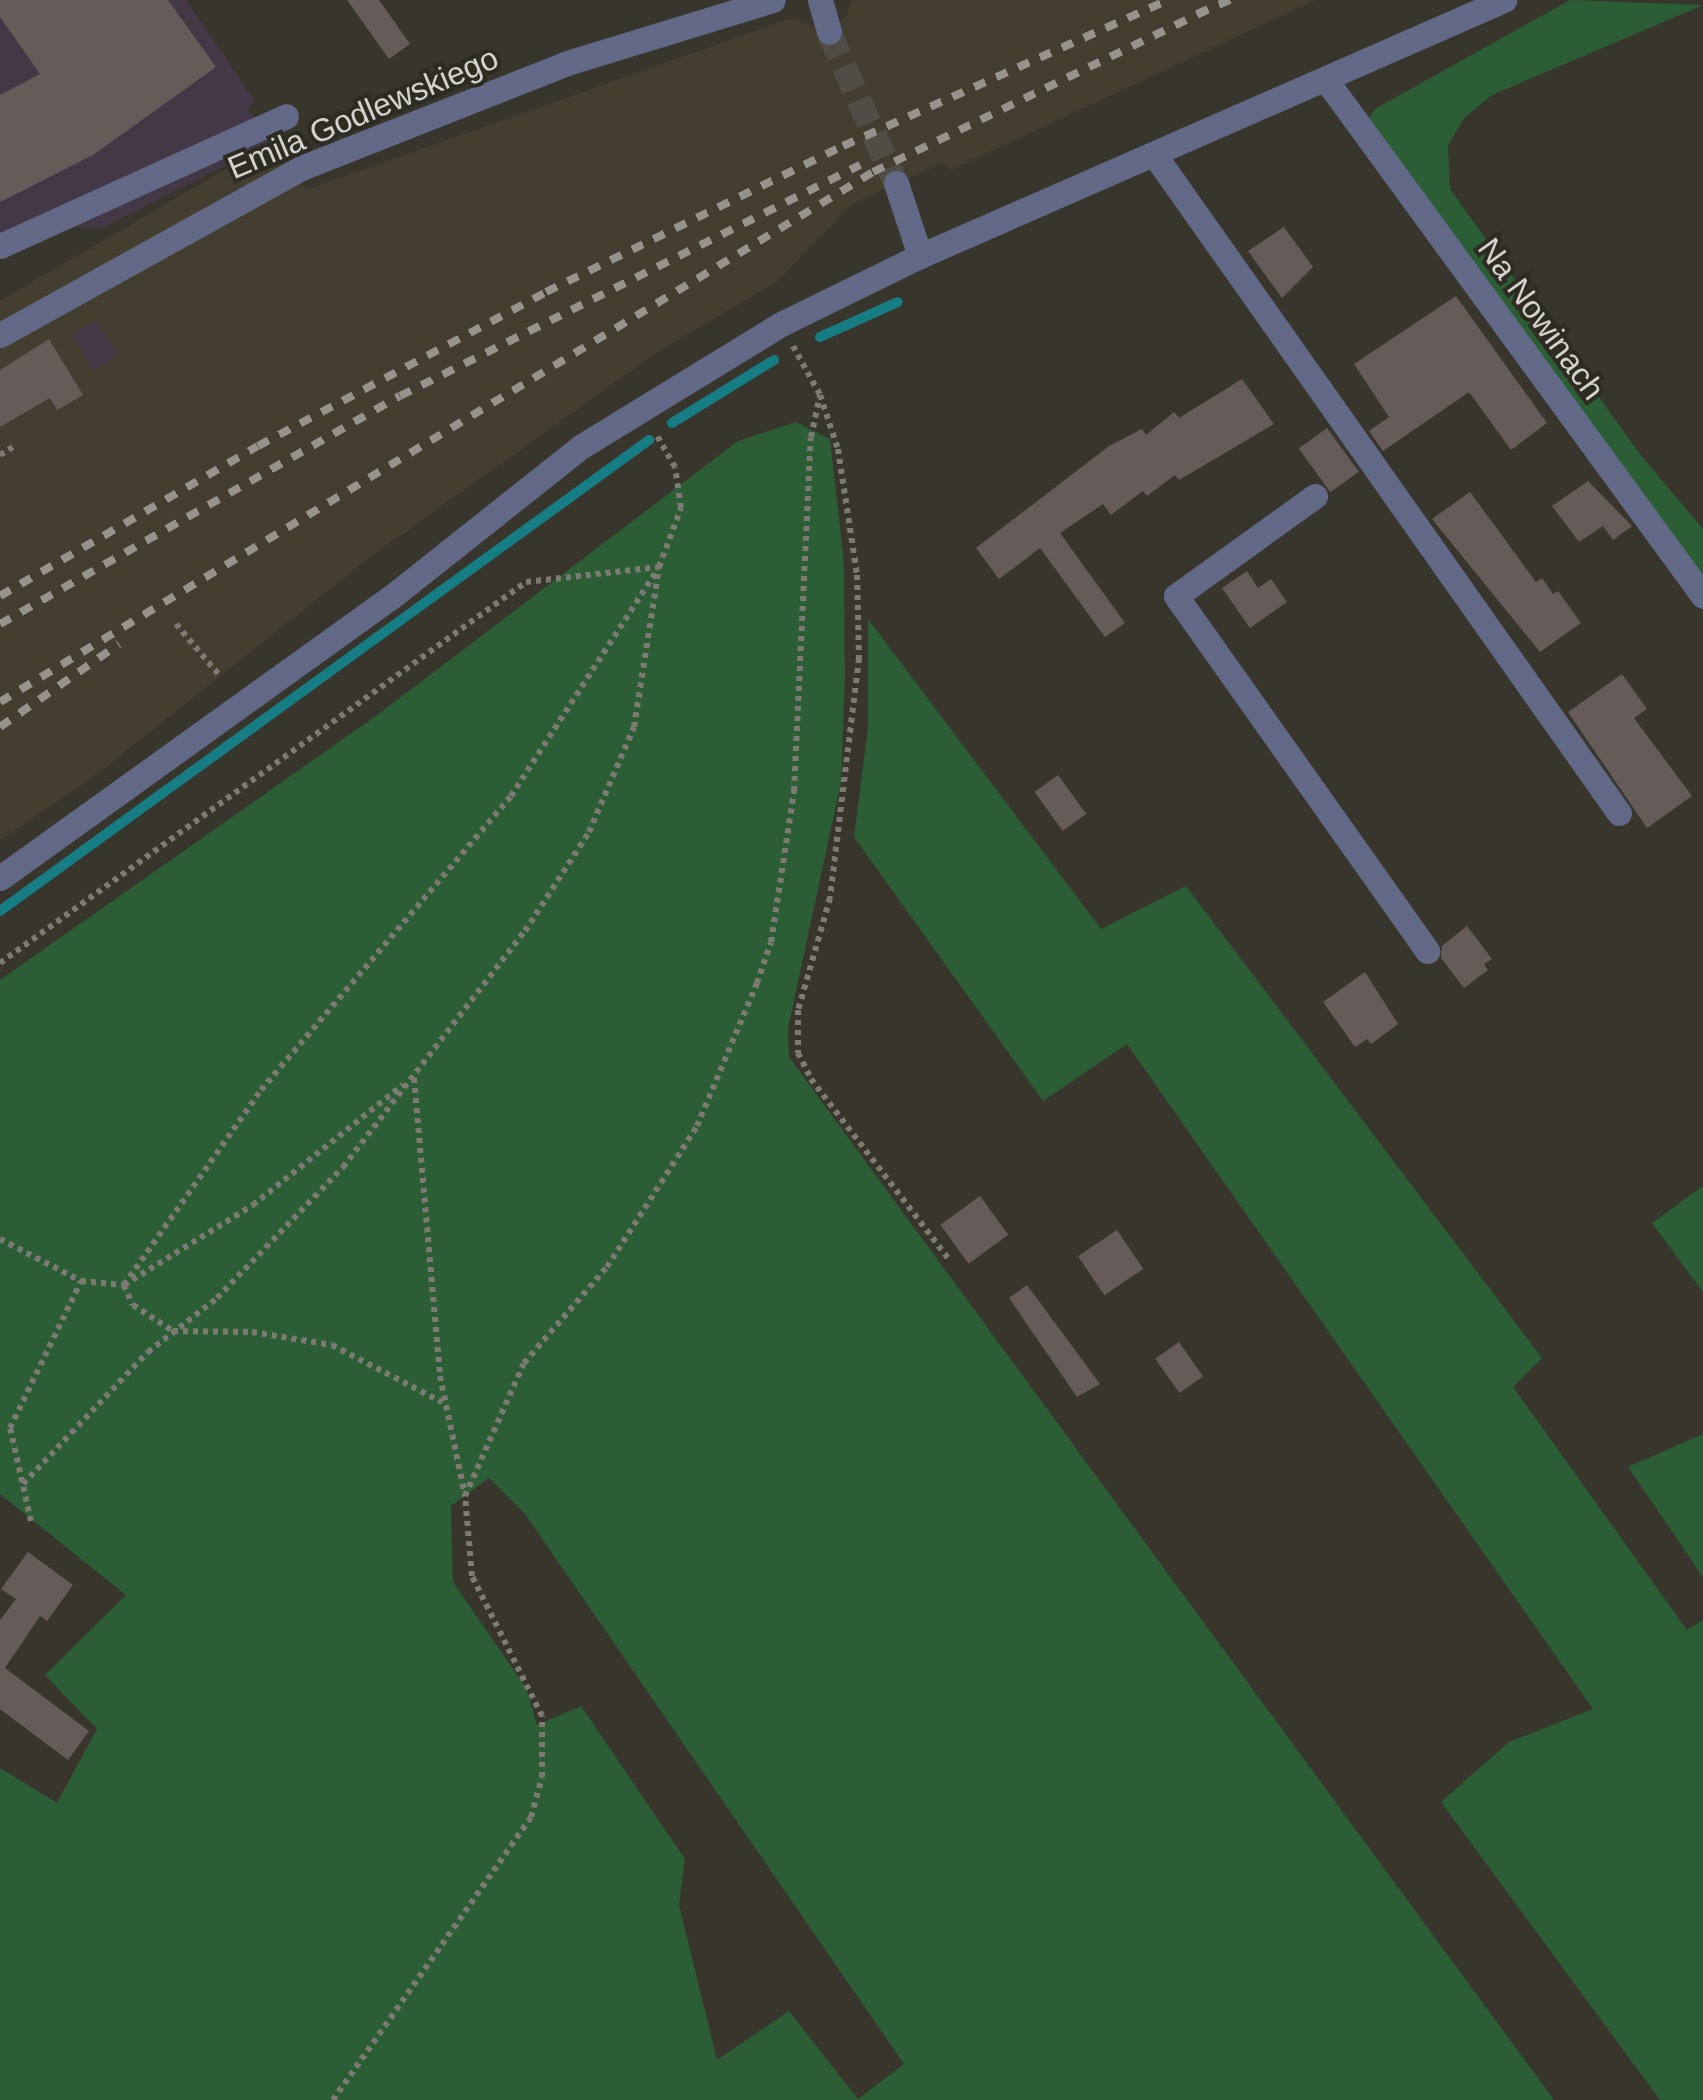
<!DOCTYPE html>
<html>
<head>
<meta charset="utf-8">
<style>
  body { margin:0 }
  #map { position:relative; width:1703px; height:2100px; overflow:hidden; background:#38352d; font-family:Helvetica,sans-serif }
  div>[style] { position:absolute }
  .built>* { inset:0; background:#443e30 }
  .industrial>* { inset:0; background:#453846; transform-origin:0 0 }
  .green>* { inset:0; background:#2c5e35 }
  .stream>* { height:10px; margin:-5px; padding:0 5px; transform-origin:5px; border-radius:5px; background:#177d85 }
  .building>* { inset:0; background:#655b58; transform-origin:0 0 }
  .minor-tunnel>* { height:25px; margin-top:-12.5px; transform-origin:0; background:repeating-linear-gradient(90deg,#4f4d45 0 25px,transparent 0 37px) }
  .path>* { height:6px; margin-top:-3px; transform-origin:0; background:repeating-linear-gradient(90deg,#7c7a73 0 5px,transparent 0 10px) }
  .minor>* { height:25px; margin:-12.5px; padding:0 12.5px; transform-origin:12.5px; border-radius:12.5px; background:#616987 }
  .rail>* { height:8px; margin-top:-4px; transform-origin:0; background:repeating-linear-gradient(90deg,#96938d 0 12px,transparent 0 24px) }
  span { translate:-50% -50%; white-space:nowrap; text-align:center; line-height:1.15; -webkit-text-stroke:8px #2e2b23; paint-order:stroke }
  .street-label { font-size:32px; color:#d4d2cd }
</style>
</head>
<body>
<div id="map">
  <div class="built">
    <div style="clip-path:polygon(851px 0,1315px 0,951px 170px,942px 163px,853px 203px,776px 282px,656px 353px,369px 558px,97px 774px,0 840px,0 301px,272px 142px,306px 190px,792px 18px,829px 32px,847px 16px)"></div>
  </div>
  <div class="industrial">
    <div style="clip-path:polygon(0 0,186px 0,255px 101px,248px 109px,272px 142px,100px 229px,61px 226px,0 255px)"></div>
    <div style="left:97px;top:320px;width:42px;height:29px;rotate:60deg"></div>
  </div>
  <div class="green">
    <div style="clip-path:polygon(1570px 0,1703px 5px,1492px 95px,1465px 117px,1448px 145px,1450px 189px,1639px 453px,1703px 529px,1703px 582px,1368px 120px,1375px 109px)"></div>
    <div style="clip-path:polygon(evenodd,796px 422px,830px 439px,844px 564px,845px 679px,841px 782px,788px 1028px,789px 1057px,1554px 2100px,0 2100px,0 1768px,57px 1803px,97px 1729px,45px 1675px,126px 1595px,0 1494px,0 980px,376px 716px,738px 441px,796px 422px,489px 1478px,525px 1514px,904px 2064px,858px 2099px,789px 2011px,717px 2060px,679px 1905px,685px 1859px,581px 1706px,537px 1725px,526px 1688px,453px 1582px,451px 1506px,489px 1478px)"></div>
    <div style="clip-path:polygon(868px 619px,1101px 929px,1186px 886px,1542px 1358px,1513px 1387px,1687px 1630px,1703px 1620px,1703px 2100px,1660px 2100px,1441px 1802px,1509px 1742px,1593px 1709px,1127px 1044px,1043px 1101px,854px 837px,868px 727px)"></div>
    <div style="clip-path:polygon(1703px 1186px,1703px 1292px,1652px 1223px)"></div>
    <div style="clip-path:polygon(1703px 1434px,1703px 1577px,1628px 1467px)"></div>
  </div>
  <div class="stream">
    <div style="left:820px;top:337px;width:85px;rotate:-24.2deg"></div>
    <div style="left:672px;top:423px;width:120px;rotate:-31.7deg"></div>
    <div style="left:0;top:911px;width:802px;rotate:-35.97deg"></div>
  </div>
  <div class="building">
    <div style="clip-path:polygon(0 0,168px 0,216px 67px,93px 155px,0 202px,0 95px,40px 74px,0 17px)"></div>
    <div style="clip-path:polygon(347px 0,379px 0,410px 44px,389px 59px)"></div>
    <div style="clip-path:polygon(1284px 227px,1313px 267px,1282px 298px,1248px 251px)"></div>
    <div style="clip-path:polygon(1456px 296px,1547px 423px,1511px 450px,1469px 392px,1383px 451px,1369px 431px,1389px 417px,1354px 364px)"></div>
    <div style="clip-path:polygon(49px 339px,83px 395px,57px 410px,50px 398px,0 427px,0 370px)"></div>
    <div style="clip-path:polygon(1242px 379px,1274px 424px,1179px 480px,1175px 475px,1147px 496px,1143px 491px,1111px 515px,1103px 504px,1060px 533px,1125px 623px,1105px 637px,1040px 548px,999px 579px,976px 548px,1109px 446px,1142px 429px,1146px 435px,1174px 412px,1179px 418px)"></div>
    <div style="left:1327px;top:428px;width:54px;height:35px;rotate:54deg"></div>
    <div style="clip-path:polygon(1588px 481px,1632px 526px,1613px 540px,1603px 526px,1579px 542px,1552px 506px)"></div>
    <div style="clip-path:polygon(1470px 492px,1536px 582px,1542px 578px,1553px 594px,1558px 591px,1581px 623px,1540px 652px,1432px 519px)"></div>
    <div style="clip-path:polygon(1247px 571px,1258px 588px,1271px 579px,1287px 602px,1250px 628px,1222px 588px)"></div>
    <div style="clip-path:polygon(1622px 674px,1647px 709px,1634px 718px,1692px 796px,1647px 828px,1568px 712px)"></div>
    <div style="left:1058px;top:775px;width:48px;height:29px;rotate:54deg"></div>
    <div style="clip-path:polygon(1467px 926px,1492px 959px,1484px 964px,1488px 970px,1464px 988px,1441px 958px,1442px 946px)"></div>
    <div style="clip-path:polygon(1365px 972px,1398px 1024px,1371px 1044px,1367px 1039px,1355px 1047px,1323px 1002px)"></div>
    <div style="left:980px;top:1196px;width:48px;height:49px;rotate:54deg"></div>
    <div style="left:1117px;top:1230px;width:47px;height:47px;rotate:56deg"></div>
    <div style="clip-path:polygon(1027px 1285px,1100px 1384px,1077px 1397px,1009px 1298px)"></div>
    <div style="left:1179px;top:1342px;width:42px;height:29px;rotate:55deg"></div>
    <div style="clip-path:polygon(28px 1552px,73px 1585px,47px 1621px,40px 1616px,5px 1668px,89px 1731px,68px 1760px,0 1709px,0 1620px,16px 1599px,1px 1589px)"></div>
  </div>
  <div class="minor-tunnel">
    <div style="left:829px;top:32px;width:165px;rotate:66.1deg"></div>
  </div>
  <div class="path">
    <div style="left:793px;top:346px;width:56px;rotate:61.1deg"></div>
    <div style="left:820px;top:395px;width:57px;rotate:71.6deg"></div>
    <div style="left:838px;top:449px;width:127px;rotate:81.4deg"></div>
    <div style="left:857px;top:575px;width:83px;rotate:88.6deg"></div>
    <div style="left:859px;top:658px;width:242px;rotate:96.9deg"></div>
    <div style="left:830px;top:898px;width:116px;rotate:105.9deg"></div>
    <div style="left:798px;top:1010px;width:43px;rotate:90deg"></div>
    <div style="left:798px;top:1053px;width:29px;rotate:63deg"></div>
    <div style="left:811px;top:1079px;width:229px;rotate:52.6deg"></div>
    <div style="left:0;top:455px;width:19px;rotate:-32deg"></div>
    <div style="left:176px;top:624px;width:68px;rotate:49.8deg"></div>
    <div style="left:0;top:963px;width:649px;rotate:-35.92deg"></div>
    <div style="left:526px;top:582px;width:134px;rotate:-6.4deg"></div>
    <div style="left:414px;top:1078px;width:299px;rotate:85deg"></div>
    <div style="left:440px;top:1376px;width:123px;rotate:78.2deg"></div>
    <div style="left:0;top:1239px;width:91px;rotate:27.4deg"></div>
    <div style="left:81px;top:1281px;width:43px;rotate:5.3deg"></div>
    <div style="left:124px;top:1285px;width:152px;rotate:-31.8deg"></div>
    <div style="left:253px;top:1205px;width:192px;rotate:-38.7deg"></div>
    <div style="left:124px;top:1285px;width:238px;rotate:-54.9deg"></div>
    <div style="left:261px;top:1090px;width:386px;rotate:-49.6deg"></div>
    <div style="left:511px;top:796px;width:267px;rotate:-57.1deg"></div>
    <div style="left:124px;top:1285px;width:22px;rotate:66deg"></div>
    <div style="left:133px;top:1305px;width:48px;rotate:33deg"></div>
    <div style="left:173px;top:1331px;width:79px;rotate:0.7deg"></div>
    <div style="left:252px;top:1332px;width:81px;rotate:9.2deg"></div>
    <div style="left:332px;top:1345px;width:124px;rotate:27.4deg"></div>
    <div style="left:23px;top:1484px;width:182px;rotate:-46.6deg"></div>
    <div style="left:148px;top:1352px;width:88px;rotate:-38deg"></div>
    <div style="left:217px;top:1298px;width:182px;rotate:-46.1deg"></div>
    <div style="left:343px;top:1167px;width:298px;rotate:-52.4deg"></div>
    <div style="left:525px;top:931px;width:118px;rotate:-57.1deg"></div>
    <div style="left:589px;top:832px;width:114px;rotate:-66.8deg"></div>
    <div style="left:634px;top:727px;width:162px;rotate:-81.1deg"></div>
    <div style="left:659px;top:567px;width:63px;rotate:-69.6deg"></div>
    <div style="left:681px;top:508px;width:41px;rotate:-98.3deg"></div>
    <div style="left:675px;top:467px;width:39px;rotate:-120deg"></div>
    <div style="left:31px;top:1521px;width:95px;rotate:-102.7deg"></div>
    <div style="left:10px;top:1428px;width:163px;rotate:-64.2deg"></div>
    <div style="left:333px;top:2100px;width:345px;rotate:-55deg"></div>
    <div style="left:531px;top:1817px;width:41px;rotate:-74.6deg"></div>
    <div style="left:542px;top:1777px;width:61px;rotate:-90deg"></div>
    <div style="left:542px;top:1716px;width:157px;rotate:-116.6deg"></div>
    <div style="left:472px;top:1576px;width:80px;rotate:-95deg"></div>
    <div style="left:465px;top:1496px;width:145px;rotate:-66.1deg"></div>
    <div style="left:524px;top:1363px;width:127px;rotate:-49.2deg"></div>
    <div style="left:607px;top:1267px;width:167px;rotate:-57.4deg"></div>
    <div style="left:697px;top:1126px;width:155px;rotate:-67.2deg"></div>
    <div style="left:757px;top:983px;width:43px;rotate:-71.1deg"></div>
    <div style="left:771px;top:942px;width:153px;rotate:-81.3deg"></div>
    <div style="left:794px;top:791px;width:354px;rotate:-87.3deg"></div>
    <div style="left:811px;top:437px;width:43px;rotate:-77.9deg"></div>
  </div>
  <div class="minor">
    <div style="left:820px;top:0;width:33px;rotate:74deg"></div>
    <div style="left:1326px;top:80px;width:639px;rotate:53.85deg"></div>
    <div style="left:1156px;top:157px;width:803px;rotate:54.79deg"></div>
    <div style="left:896px;top:183px;width:77px;rotate:71.8deg"></div>
    <div style="left:0;top:246px;width:314px;rotate:-24.4deg"></div>
    <div style="left:0;top:335px;width:344px;rotate:-29deg"></div>
    <div style="left:301px;top:168px;width:286px;rotate:-21.5deg"></div>
    <div style="left:567px;top:63px;width:215px;rotate:-17deg"></div>
    <div style="left:1315px;top:496px;width:171px;rotate:144.3deg"></div>
    <div style="left:1176px;top:596px;width:435px;rotate:54.7deg"></div>
    <div style="left:0;top:878px;width:480px;rotate:-35.7deg"></div>
    <div style="left:390px;top:598px;width:245px;rotate:-38.4deg"></div>
    <div style="left:582px;top:446px;width:233px;rotate:-31.5deg"></div>
    <div style="left:781px;top:324px;width:155px;rotate:-26.1deg"></div>
    <div style="left:920px;top:256px;width:638px;rotate:-23.67deg"></div>
  </div>
  <div class="rail">
    <div style="left:1197px;top:14px;width:36px;rotate:-23deg"></div>
    <div style="left:0;top:596px;width:298px;rotate:-30.2deg"></div>
    <div style="left:258px;top:446px;width:327px;rotate:-28.1deg"></div>
    <div style="left:546px;top:292px;width:331px;rotate:-26.2deg"></div>
    <div style="left:843px;top:146px;width:356px;rotate:-24.2deg"></div>
    <div style="left:0;top:624px;width:460px;rotate:-29.7deg"></div>
    <div style="left:400px;top:396px;width:515px;rotate:-26.66deg"></div>
    <div style="left:0;top:702px;width:1021px;rotate:-31.26deg"></div>
    <div style="left:873px;top:172px;width:373px;rotate:-25.9deg"></div>
    <div style="left:0;top:727px;width:145px;rotate:-34.9deg"></div>
  </div>
  <div class="street-label">
    <span style="left:363px;top:113px;rotate:-23deg">Emila Godlewskiego</span>
    <span style="left:1541px;top:319px;rotate:54deg">Na Nowinach</span>
  </div>
</div>
</body>
</html>
